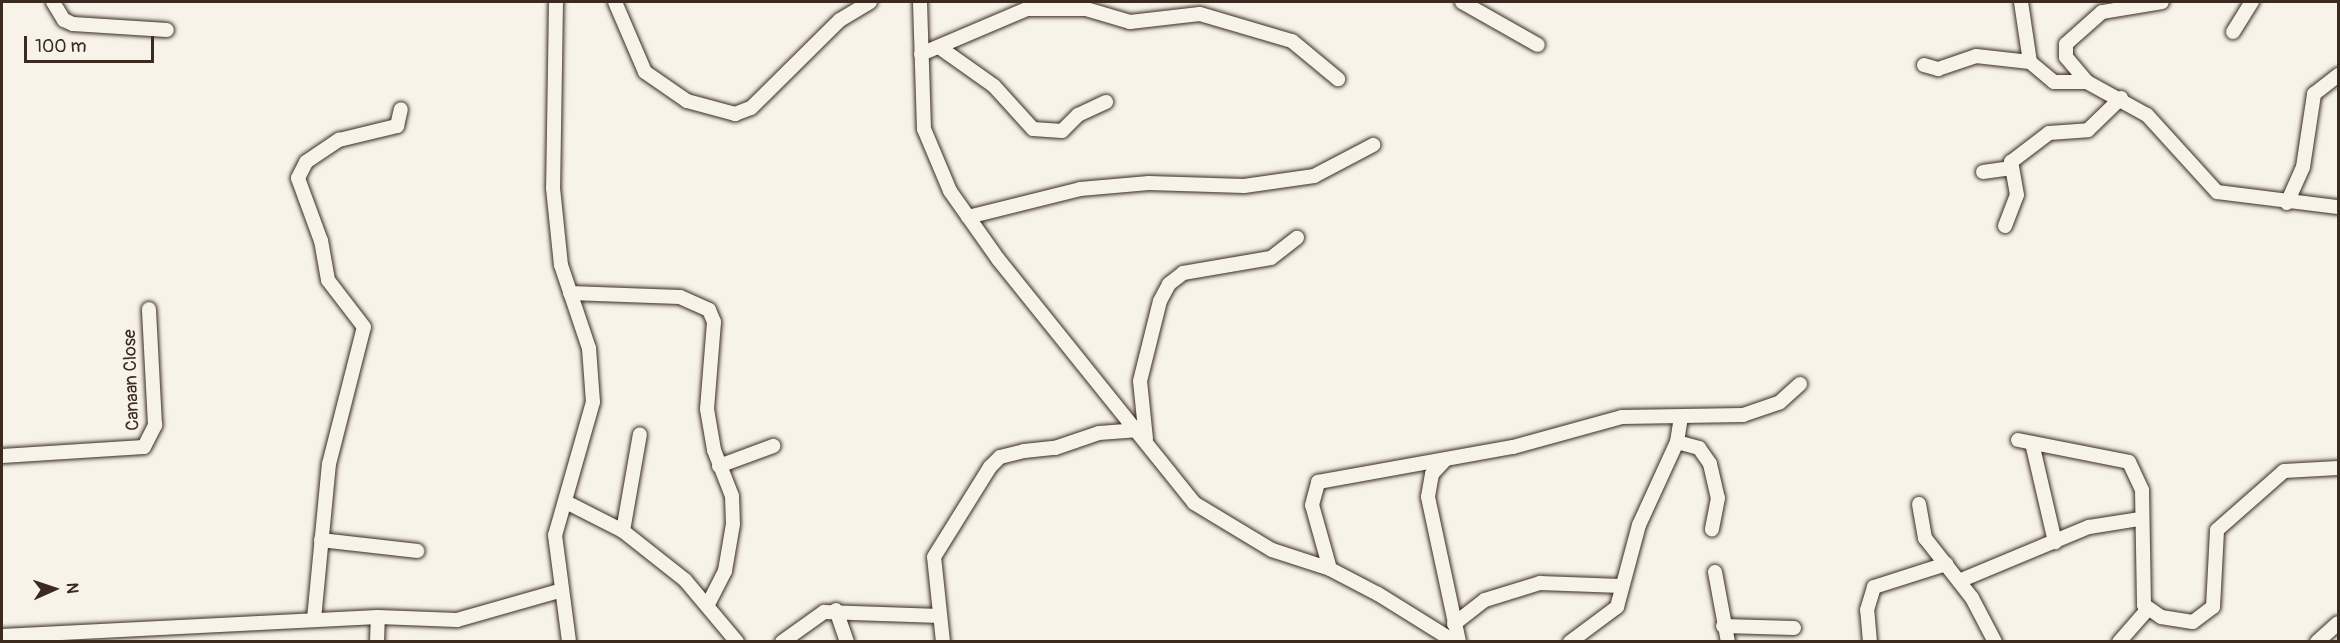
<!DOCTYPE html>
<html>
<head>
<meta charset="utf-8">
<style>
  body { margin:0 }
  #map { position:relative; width:2340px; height:643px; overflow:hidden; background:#f7f3e8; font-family:Pangolin,sans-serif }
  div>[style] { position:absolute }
  .roads { filter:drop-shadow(0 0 2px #3b2a1e) drop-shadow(0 0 2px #3b2a1e) }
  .minor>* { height:14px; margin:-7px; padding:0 7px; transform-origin:7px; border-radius:7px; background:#f7f3e8 }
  span { translate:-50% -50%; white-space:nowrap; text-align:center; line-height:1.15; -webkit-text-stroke:4.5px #f7f3e8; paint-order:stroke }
  .street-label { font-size:18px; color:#3b2a1e }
  .frame { position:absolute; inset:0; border:3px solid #3b2a1e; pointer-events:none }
  .north { position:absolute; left:24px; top:559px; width:60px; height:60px; -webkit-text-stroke:4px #f7f3e8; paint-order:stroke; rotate:87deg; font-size:16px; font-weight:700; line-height:24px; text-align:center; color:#3b2a1e }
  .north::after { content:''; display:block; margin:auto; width:21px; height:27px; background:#3b2a1e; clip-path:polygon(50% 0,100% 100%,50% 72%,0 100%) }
  .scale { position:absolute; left:24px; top:36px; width:130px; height:27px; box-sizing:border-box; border:3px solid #3b2a1e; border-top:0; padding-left:8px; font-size:18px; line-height:21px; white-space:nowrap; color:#3b2a1e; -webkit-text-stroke:4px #f7f3e8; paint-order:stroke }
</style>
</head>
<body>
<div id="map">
  <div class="roads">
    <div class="minor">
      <div style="left:53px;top:2px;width:21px;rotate:59deg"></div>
      <div style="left:64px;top:20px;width:10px;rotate:24deg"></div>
      <div style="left:73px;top:24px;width:94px;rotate:3.7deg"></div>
      <div style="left:556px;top:2px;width:186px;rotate:90.9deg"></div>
      <div style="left:553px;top:188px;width:77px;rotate:84.1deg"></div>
      <div style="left:561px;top:265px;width:88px;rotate:71.4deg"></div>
      <div style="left:589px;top:348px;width:54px;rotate:85.8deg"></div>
      <div style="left:593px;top:402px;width:138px;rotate:105.9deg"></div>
      <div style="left:555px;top:535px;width:108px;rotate:82.5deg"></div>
      <div style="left:615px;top:2px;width:76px;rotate:66.8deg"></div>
      <div style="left:645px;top:72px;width:51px;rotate:34.6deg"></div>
      <div style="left:687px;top:101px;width:50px;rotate:15.2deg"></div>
      <div style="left:735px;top:114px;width:17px;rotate:-21deg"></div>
      <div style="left:751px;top:108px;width:125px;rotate:-44.7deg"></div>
      <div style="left:840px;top:20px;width:35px;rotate:-31deg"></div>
      <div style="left:920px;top:2px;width:127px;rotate:88.2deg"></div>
      <div style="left:924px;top:129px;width:67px;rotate:67.2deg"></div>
      <div style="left:950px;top:191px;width:83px;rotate:54.8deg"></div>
      <div style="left:998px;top:259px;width:313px;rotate:51.2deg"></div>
      <div style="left:1194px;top:503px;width:91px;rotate:31.1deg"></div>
      <div style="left:1272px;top:550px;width:61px;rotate:18.1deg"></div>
      <div style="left:1330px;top:569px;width:54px;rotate:27.5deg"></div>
      <div style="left:1378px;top:594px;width:91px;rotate:31.9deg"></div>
      <div style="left:1462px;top:2px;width:87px;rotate:29.5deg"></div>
      <div style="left:2021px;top:2px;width:61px;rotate:81.5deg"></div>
      <div style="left:2030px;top:62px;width:31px;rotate:40deg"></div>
      <div style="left:2054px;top:82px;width:33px"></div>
      <div style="left:2162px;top:2px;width:61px;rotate:170.5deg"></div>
      <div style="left:2102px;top:12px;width:48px;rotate:138.4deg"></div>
      <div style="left:2066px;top:44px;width:13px;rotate:90deg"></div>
      <div style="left:2066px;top:57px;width:33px;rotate:50deg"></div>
      <div style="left:2087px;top:82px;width:68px;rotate:28.8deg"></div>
      <div style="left:2147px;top:115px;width:104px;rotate:47.7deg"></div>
      <div style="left:2217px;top:192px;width:122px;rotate:7.1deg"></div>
      <div style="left:2233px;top:32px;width:36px;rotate:-58deg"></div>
      <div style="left:939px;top:47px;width:67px;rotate:35.3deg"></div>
      <div style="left:994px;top:86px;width:58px;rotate:47.8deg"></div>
      <div style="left:1033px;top:129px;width:29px;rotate:4deg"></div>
      <div style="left:1062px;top:131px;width:23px;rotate:-45deg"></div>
      <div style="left:1078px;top:115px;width:31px;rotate:-25deg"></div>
      <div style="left:921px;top:54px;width:115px;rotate:-23deg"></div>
      <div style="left:1027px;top:9px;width:59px"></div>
      <div style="left:1086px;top:9px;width:46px;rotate:16.5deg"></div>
      <div style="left:1130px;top:22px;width:70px;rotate:-6.5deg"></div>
      <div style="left:1200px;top:14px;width:96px;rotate:16.4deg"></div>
      <div style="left:1292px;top:41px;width:60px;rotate:39.6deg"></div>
      <div style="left:1924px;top:65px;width:15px;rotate:16deg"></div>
      <div style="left:1938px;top:69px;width:40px;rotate:-18.9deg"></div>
      <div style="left:1976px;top:56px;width:54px;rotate:6.3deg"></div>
      <div style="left:1983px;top:172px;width:27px;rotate:-8deg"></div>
      <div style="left:2287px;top:203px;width:39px;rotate:-66deg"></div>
      <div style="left:2303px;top:167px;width:74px;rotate:-81.4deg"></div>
      <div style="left:2314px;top:94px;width:31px;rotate:-38deg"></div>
      <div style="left:968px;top:217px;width:115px;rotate:-14deg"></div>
      <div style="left:1080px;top:189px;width:69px;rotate:-5deg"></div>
      <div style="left:1149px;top:183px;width:95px;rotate:1.8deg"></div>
      <div style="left:1244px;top:186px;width:71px;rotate:-8.1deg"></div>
      <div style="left:1314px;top:176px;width:67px;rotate:-27.7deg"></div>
      <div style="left:2005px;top:226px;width:33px;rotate:-69deg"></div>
      <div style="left:2017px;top:195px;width:34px;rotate:-100deg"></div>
      <div style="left:2011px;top:162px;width:48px;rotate:-37.3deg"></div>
      <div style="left:2049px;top:133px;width:39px;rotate:-4deg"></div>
      <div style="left:2088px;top:130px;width:46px;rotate:-44.1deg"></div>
      <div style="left:570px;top:293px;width:110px;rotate:2.1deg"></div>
      <div style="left:680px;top:297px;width:32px;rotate:24deg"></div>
      <div style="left:709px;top:310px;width:13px;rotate:67deg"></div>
      <div style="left:714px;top:322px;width:87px;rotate:94.6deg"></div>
      <div style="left:707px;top:409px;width:42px;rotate:80.3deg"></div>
      <div style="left:714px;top:450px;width:49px;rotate:68.6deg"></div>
      <div style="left:732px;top:496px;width:28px;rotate:88deg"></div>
      <div style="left:733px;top:524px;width:48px;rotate:99.7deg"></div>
      <div style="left:725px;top:571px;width:35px;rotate:117deg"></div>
      <div style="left:1146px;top:439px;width:58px;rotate:-95.9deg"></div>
      <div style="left:1140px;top:381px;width:82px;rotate:-76deg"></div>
      <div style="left:1160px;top:301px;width:19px;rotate:-62deg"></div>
      <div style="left:1169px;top:284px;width:18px;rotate:-38deg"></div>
      <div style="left:1183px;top:273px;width:89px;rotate:-9.7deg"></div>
      <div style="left:1271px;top:258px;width:33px;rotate:-38deg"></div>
      <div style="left:2018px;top:440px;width:113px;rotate:11.2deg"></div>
      <div style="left:2129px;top:462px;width:31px;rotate:65deg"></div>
      <div style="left:2142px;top:490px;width:115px;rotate:89deg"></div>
      <div style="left:2144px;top:605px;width:21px;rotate:35deg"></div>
      <div style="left:2161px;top:617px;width:32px;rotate:9deg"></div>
      <div style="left:2193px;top:622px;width:25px;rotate:-37deg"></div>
      <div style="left:2213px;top:607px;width:77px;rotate:-87deg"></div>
      <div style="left:2217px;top:530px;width:89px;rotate:-41.4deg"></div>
      <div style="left:2284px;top:471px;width:54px;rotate:-3.2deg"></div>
      <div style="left:1677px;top:442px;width:23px;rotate:15deg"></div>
      <div style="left:1699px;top:448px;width:19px;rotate:55deg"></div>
      <div style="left:1710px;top:464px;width:35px;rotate:77deg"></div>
      <div style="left:1718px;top:498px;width:32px;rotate:101deg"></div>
      <div style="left:2032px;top:443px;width:102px;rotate:76.9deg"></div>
      <div style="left:2px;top:456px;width:142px;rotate:-3.6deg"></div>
      <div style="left:144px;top:447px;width:25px;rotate:-63deg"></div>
      <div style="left:155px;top:425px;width:116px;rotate:-93deg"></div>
      <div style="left:1445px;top:460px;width:19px;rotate:133deg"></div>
      <div style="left:1432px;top:474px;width:23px;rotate:100deg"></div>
      <div style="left:1428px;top:497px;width:148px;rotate:77.9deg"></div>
      <div style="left:719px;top:466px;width:58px;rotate:-20.3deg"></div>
      <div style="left:566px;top:502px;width:64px;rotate:27deg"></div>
      <div style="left:623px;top:531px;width:79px;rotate:38.3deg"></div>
      <div style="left:685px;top:580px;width:81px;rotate:50deg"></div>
      <div style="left:1919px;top:504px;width:35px;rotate:80deg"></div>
      <div style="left:1925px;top:538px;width:76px;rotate:51.9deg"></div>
      <div style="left:1972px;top:598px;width:50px;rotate:62.4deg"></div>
      <div style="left:623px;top:531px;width:98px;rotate:-80.1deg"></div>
      <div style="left:321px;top:540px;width:97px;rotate:6.5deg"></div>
      <div style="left:1330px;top:569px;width:66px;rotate:-105.7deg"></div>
      <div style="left:1312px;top:505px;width:24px;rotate:-75deg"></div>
      <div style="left:1318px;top:482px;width:198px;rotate:-10.2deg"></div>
      <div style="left:1513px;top:447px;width:113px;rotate:-15.4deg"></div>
      <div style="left:1622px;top:417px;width:121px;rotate:-0.9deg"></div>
      <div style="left:1743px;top:415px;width:39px;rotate:-19deg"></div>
      <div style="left:1780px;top:402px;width:27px;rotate:-42deg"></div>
      <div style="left:1715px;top:572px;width:71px;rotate:79.5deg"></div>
      <div style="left:1959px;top:581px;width:141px;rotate:-22.6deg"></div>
      <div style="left:2089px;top:527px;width:52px;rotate:-8.9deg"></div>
      <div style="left:836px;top:610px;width:34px;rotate:71deg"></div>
      <div style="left:314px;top:619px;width:156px;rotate:-84.5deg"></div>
      <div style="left:329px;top:464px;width:141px;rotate:-75.7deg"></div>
      <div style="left:364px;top:327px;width:59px;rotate:-127.5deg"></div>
      <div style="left:328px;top:280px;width:40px;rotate:-100deg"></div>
      <div style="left:321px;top:241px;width:67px;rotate:-110.1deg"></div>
      <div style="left:298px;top:178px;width:18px;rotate:-63deg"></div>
      <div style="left:306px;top:162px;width:40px;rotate:-34deg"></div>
      <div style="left:339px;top:140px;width:60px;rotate:-13.6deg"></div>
      <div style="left:397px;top:126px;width:17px;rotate:-77deg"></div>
      <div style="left:1454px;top:624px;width:39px;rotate:-38deg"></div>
      <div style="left:1485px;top:600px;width:58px;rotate:-17.2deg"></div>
      <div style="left:1540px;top:583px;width:81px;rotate:2.1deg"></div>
      <div style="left:1723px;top:626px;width:71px;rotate:1.6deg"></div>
      <div style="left:2px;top:636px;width:376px;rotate:-2.9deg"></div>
      <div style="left:378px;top:617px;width:79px;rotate:2.2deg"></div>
      <div style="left:457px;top:620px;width:106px;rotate:-15.9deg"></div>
      <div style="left:377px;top:642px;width:25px;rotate:-88deg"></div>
      <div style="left:782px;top:642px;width:52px;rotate:-35.5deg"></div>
      <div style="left:824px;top:612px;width:116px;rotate:2deg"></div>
      <div style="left:943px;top:642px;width:85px;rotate:-96deg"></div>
      <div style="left:934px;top:557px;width:106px;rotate:-58.1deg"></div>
      <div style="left:990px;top:467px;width:14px;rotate:-45deg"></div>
      <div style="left:1000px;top:457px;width:25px;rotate:-14deg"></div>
      <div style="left:1024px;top:451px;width:31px;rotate:-6deg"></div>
      <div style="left:1055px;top:448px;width:46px;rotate:-18.8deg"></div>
      <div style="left:1099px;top:433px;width:40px;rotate:-4.3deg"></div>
      <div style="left:1570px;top:642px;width:59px;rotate:-36.7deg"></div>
      <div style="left:1617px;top:607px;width:85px;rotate:-75deg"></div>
      <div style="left:1639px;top:525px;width:91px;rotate:-65.4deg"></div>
      <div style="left:1677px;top:442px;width:25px;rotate:-81deg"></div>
      <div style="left:1870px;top:642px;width:32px;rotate:-95deg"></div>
      <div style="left:1867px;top:610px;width:24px;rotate:-73deg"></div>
      <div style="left:1874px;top:587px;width:76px;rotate:-17.7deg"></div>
      <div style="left:2119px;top:642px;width:43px;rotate:-48.8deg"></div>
      <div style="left:2317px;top:642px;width:28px;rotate:-42deg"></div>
    </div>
  </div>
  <div class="street-label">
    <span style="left:132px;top:380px;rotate:-92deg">Canaan Close</span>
  </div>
  <div class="frame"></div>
  <div class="north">N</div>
  <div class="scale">100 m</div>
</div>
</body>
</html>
